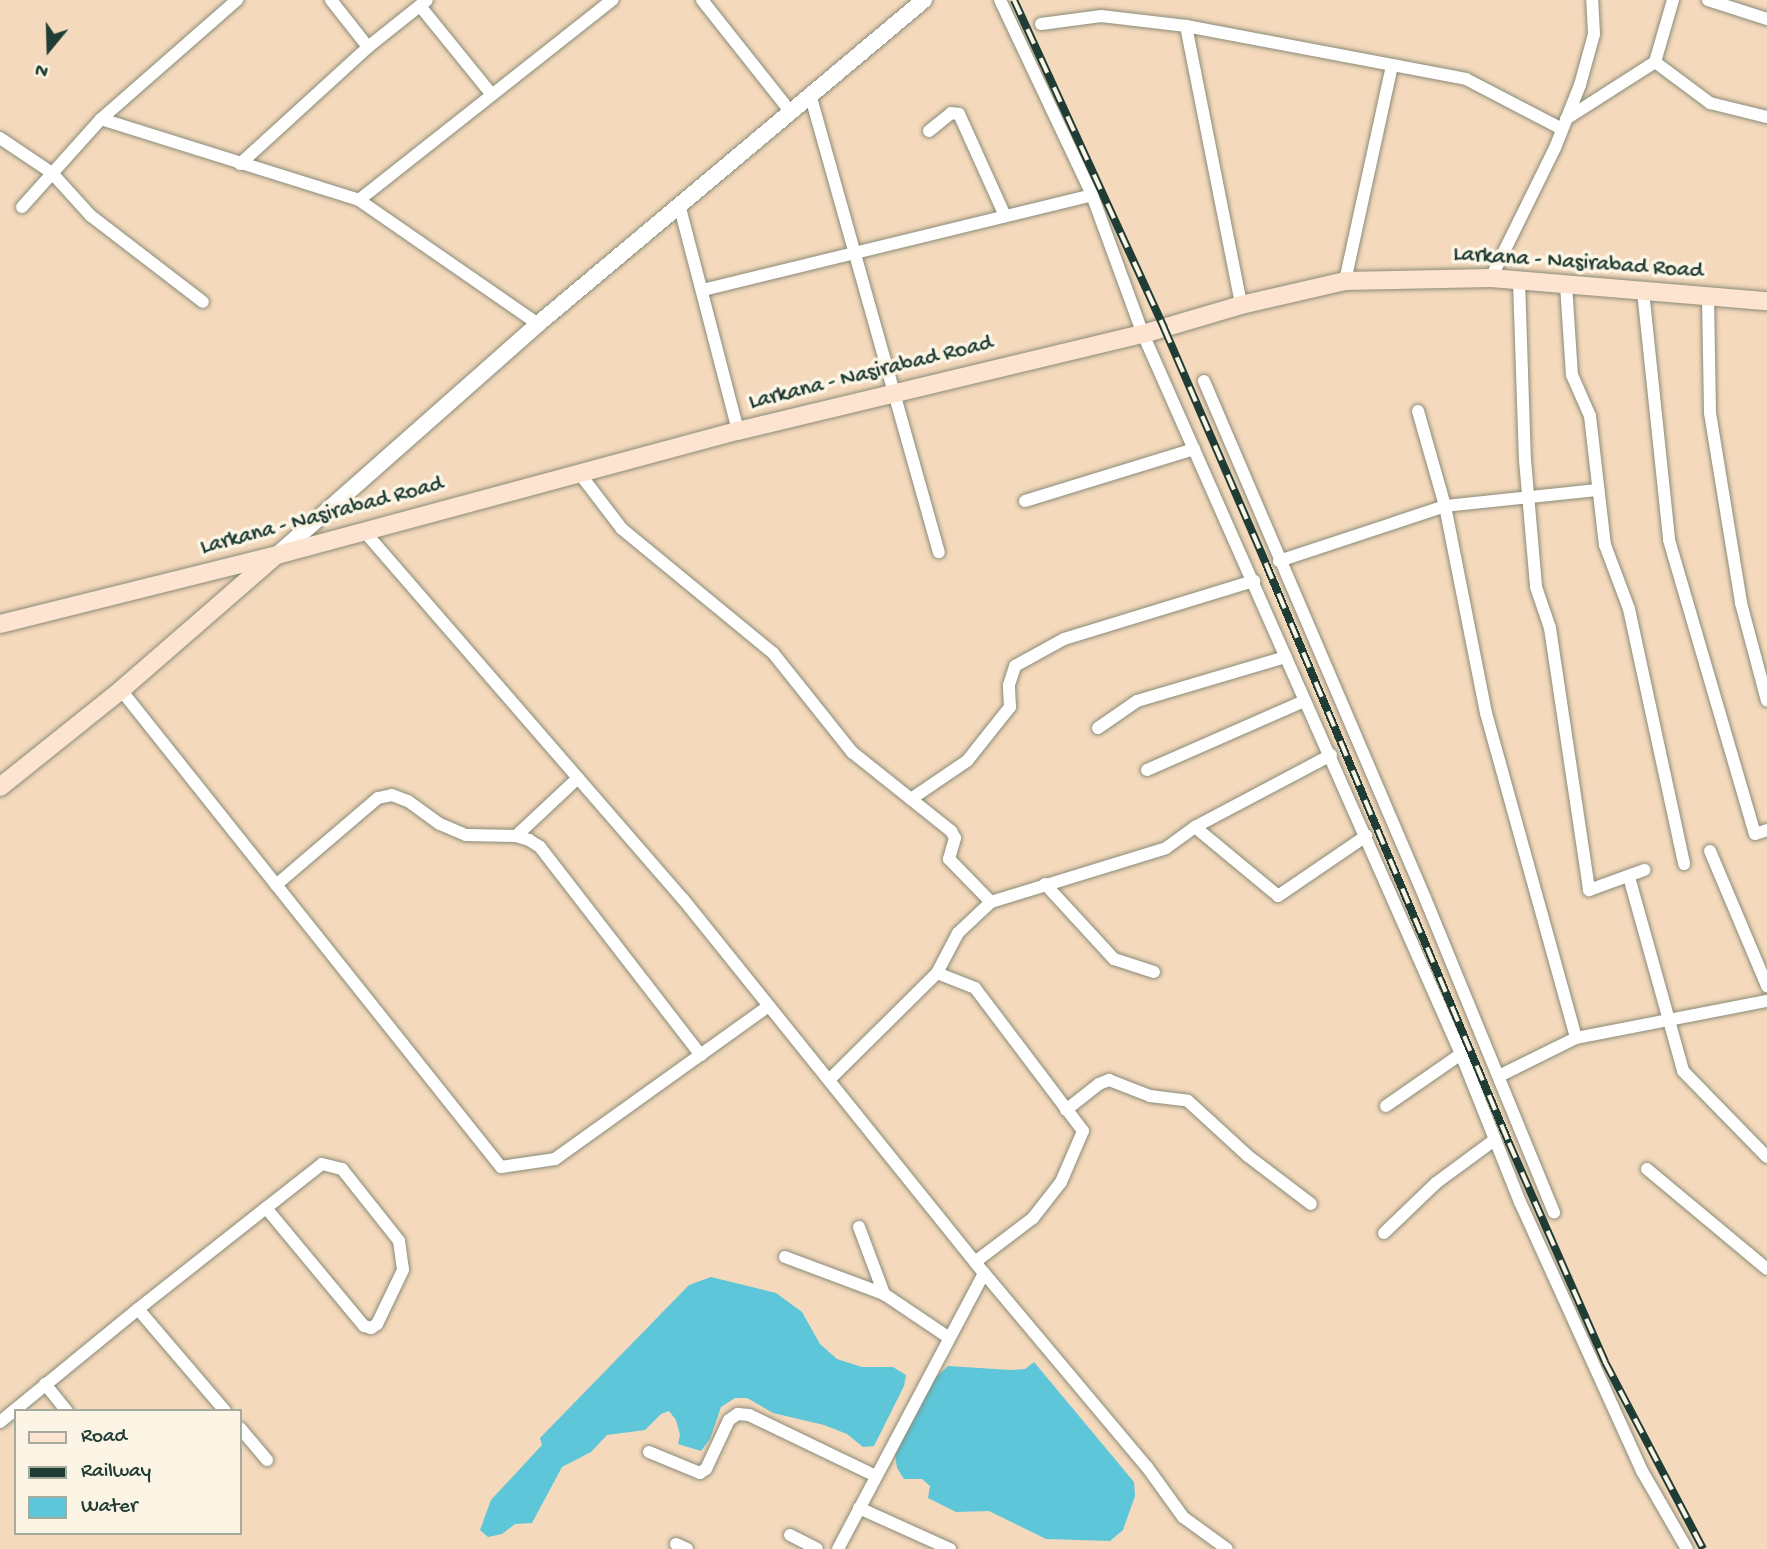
<!DOCTYPE html>
<html>
<head>
<meta charset="utf-8">
<style>
  body { margin:0 }
  #map { position:relative; width:1767px; height:1549px; overflow:hidden; background:#f4d9bc; font-family:"Gochi Hand",sans-serif }
  div>[style] { position:absolute }
  .water>* { inset:0; background:#5dc6d9 }
  .roads { filter:drop-shadow(0 0 2px #8a8b78) drop-shadow(0 0 2px #8a8b78) }
  .minor>* { height:12px; margin:-6px; padding:0 6px; transform-origin:6px; border-radius:6px; background:#fff }
  .tertiary>* { height:16px; margin:-8px; padding:0 8px; transform-origin:8px; border-radius:8px; background:#fff }
  .secondary>* { height:18px; margin:-9px; padding:0 9px; transform-origin:9px; border-radius:9px; background:#fde4d0 }
  .rail>* { height:8px; margin-top:-4px; transform-origin:0; background:repeating-linear-gradient(90deg,#fcf5e5 0 16px,#1f3d34 0 32px); box-sizing:border-box; border-block:2px solid #1f3d34 }
  span { translate:-50% -50%; white-space:nowrap; text-align:center; line-height:1.15; -webkit-text-stroke:7px #fcf5e5; paint-order:stroke }
  .street-label { font-size:23px; color:#1f3d34 }
  .legend { position:absolute; left:14px; top:1409px; width:228px; height:126px; box-sizing:border-box; background:#fcf5e5; border:2px solid #a4ab9e; margin:0; padding:9px 12px; list-style:none; font-size:21px; color:#1f3d34 }
  .legend li { display:flex; align-items:center; gap:14px; height:35px }
  .legend b { width:35px; border:2px solid #a4ab9e }
  .north { position:absolute; left:14px; top:14px; width:70px; height:70px; -webkit-text-stroke:5px #fcf5e5; paint-order:stroke; rotate:199deg; font-size:19px; font-weight:700; line-height:28px; text-align:center; color:#1f3d34 }
  .north::after { content:''; display:block; margin:auto; width:24px; height:32px; background:#1f3d34; clip-path:polygon(50% 0,100% 100%,50% 72%,0 100%) }
</style>
</head>
<body>
<div id="map">
  <div class="water">
    <div style="clip-path:polygon(711px 1277px,776px 1293px,802px 1312px,820px 1344px,837px 1359px,862px 1367px,893px 1367px,906px 1375px,904px 1386px,874px 1446px,863px 1447px,847px 1434px,824px 1425px,773px 1413px,747px 1398px,735px 1398px,721px 1407px,710px 1439px,701px 1451px,678px 1444px,680px 1435px,676px 1420px,669px 1411px,661px 1414px,645px 1430px,607px 1435px,591px 1452px,562px 1467px,532px 1523px,515px 1524px,502px 1534px,488px 1537px,480px 1530px,491px 1500px,542px 1445px,540px 1438px,689px 1285px)"></div>
    <div style="clip-path:polygon(1034px 1362px,1134px 1482px,1135px 1496px,1123px 1530px,1110px 1541px,1046px 1539px,989px 1511px,956px 1512px,928px 1498px,930px 1486px,922px 1479px,904px 1479px,897px 1468px,895px 1454px,933px 1380px,948px 1366px,1011px 1370px,1025px 1369px)"></div>
  </div>
  <div class="roads">
    <div class="minor">
      <div style="left:331px;top:0;width:60px;rotate:51.8deg"></div>
      <div style="left:702px;top:0;width:142px;rotate:51.6deg"></div>
      <div style="left:1000px;top:0;width:216px;rotate:64.7deg"></div>
      <div style="left:1092px;top:195px;width:148px;rotate:69.9deg"></div>
      <div style="left:1143px;top:334px;width:787px;rotate:66.17deg"></div>
      <div style="left:1461px;top:1054px;width:159px;rotate:68.3deg"></div>
      <div style="left:1520px;top:1202px;width:295px;rotate:65.6deg"></div>
      <div style="left:1642px;top:1471px;width:90px;rotate:60deg"></div>
      <div style="left:1708px;top:0;width:62px;rotate:17.9deg"></div>
      <div style="left:420px;top:6px;width:114px;rotate:51deg"></div>
      <div style="left:1041px;top:24px;width:61px;rotate:-7.6deg"></div>
      <div style="left:1101px;top:16px;width:86px;rotate:6.7deg"></div>
      <div style="left:1186px;top:26px;width:285px;rotate:10.7deg"></div>
      <div style="left:1466px;top:79px;width:108px;rotate:27.5deg"></div>
      <div style="left:1186px;top:26px;width:284px;rotate:78.8deg"></div>
      <div style="left:1655px;top:62px;width:69px;rotate:36.7deg"></div>
      <div style="left:1710px;top:103px;width:59px;rotate:13.8deg"></div>
      <div style="left:810px;top:94px;width:476px;rotate:74.3deg"></div>
      <div style="left:101px;top:119px;width:270px;rotate:17.4deg"></div>
      <div style="left:359px;top:200px;width:218px;rotate:34.7deg"></div>
      <div style="left:1566px;top:119px;width:106px;rotate:-32.6deg"></div>
      <div style="left:1655px;top:62px;width:65px;rotate:-73.8deg"></div>
      <div style="left:929px;top:131px;width:28px;rotate:-39deg"></div>
      <div style="left:951px;top:113px;width:8px;rotate:7deg"></div>
      <div style="left:959px;top:114px;width:112px;rotate:65.7deg"></div>
      <div style="left:0;top:138px;width:63px;rotate:33.9deg"></div>
      <div style="left:52px;top:173px;width:58px;rotate:47.8deg"></div>
      <div style="left:91px;top:216px;width:141px;rotate:37.5deg"></div>
      <div style="left:240px;top:164px;width:173px;rotate:-42.4deg"></div>
      <div style="left:368px;top:47px;width:75px;rotate:-38.5deg"></div>
      <div style="left:359px;top:200px;width:323px;rotate:-38.3deg"></div>
      <div style="left:679px;top:204px;width:235px;rotate:75.4deg"></div>
      <div style="left:22px;top:207px;width:118px;rotate:-48.1deg"></div>
      <div style="left:101px;top:119px;width:181px;rotate:-41.2deg"></div>
      <div style="left:1491px;top:278px;width:145px;rotate:-63.8deg"></div>
      <div style="left:1555px;top:148px;width:68px;rotate:-68.4deg"></div>
      <div style="left:1580px;top:85px;width:53px;rotate:-74.6deg"></div>
      <div style="left:1594px;top:34px;width:34px;rotate:-93deg"></div>
      <div style="left:1345px;top:281px;width:220px;rotate:-77.7deg"></div>
      <div style="left:1519px;top:281px;width:179px;rotate:88.1deg"></div>
      <div style="left:1525px;top:460px;width:127px;rotate:85deg"></div>
      <div style="left:1536px;top:587px;width:43px;rotate:71.1deg"></div>
      <div style="left:1550px;top:628px;width:265px;rotate:81.5deg"></div>
      <div style="left:1589px;top:890px;width:59px;rotate:-20deg"></div>
      <div style="left:1566px;top:285px;width:90px;rotate:86.2deg"></div>
      <div style="left:1572px;top:375px;width:45px;rotate:66.3deg"></div>
      <div style="left:1590px;top:416px;width:130px;rotate:83.4deg"></div>
      <div style="left:1605px;top:545px;width:68px;rotate:69.4deg"></div>
      <div style="left:1629px;top:609px;width:261px;rotate:77.8deg"></div>
      <div style="left:703px;top:290px;width:400px;rotate:-13.7deg"></div>
      <div style="left:1643px;top:291px;width:250px;rotate:84deg"></div>
      <div style="left:1669px;top:540px;width:306px;rotate:73.7deg"></div>
      <div style="left:1755px;top:834px;width:13px;rotate:-18deg"></div>
      <div style="left:1708px;top:297px;width:116px;rotate:89deg"></div>
      <div style="left:1710px;top:413px;width:193px;rotate:80.7deg"></div>
      <div style="left:1741px;top:603px;width:101px;rotate:75.1deg"></div>
      <div style="left:1204px;top:381px;width:562px;rotate:66.85deg"></div>
      <div style="left:1425px;top:898px;width:340px;rotate:67.7deg"></div>
      <div style="left:1418px;top:411px;width:99px;rotate:74.1deg"></div>
      <div style="left:1445px;top:506px;width:211px;rotate:78.8deg"></div>
      <div style="left:1486px;top:713px;width:337px;rotate:74.5deg"></div>
      <div style="left:580px;top:474px;width:69px;rotate:52.6deg"></div>
      <div style="left:622px;top:529px;width:195px;rotate:39.4deg"></div>
      <div style="left:773px;top:653px;width:127px;rotate:51.4deg"></div>
      <div style="left:852px;top:752px;width:127px;rotate:38.6deg"></div>
      <div style="left:951px;top:831px;width:8px;rotate:60deg"></div>
      <div style="left:955px;top:838px;width:22px;rotate:106deg"></div>
      <div style="left:949px;top:859px;width:60px;rotate:45.7deg"></div>
      <div style="left:1025px;top:501px;width:177px;rotate:-17.1deg"></div>
      <div style="left:364px;top:531px;width:487px;rotate:49.1deg"></div>
      <div style="left:683px;top:899px;width:480px;rotate:51.2deg"></div>
      <div style="left:984px;top:1273px;width:253px;rotate:50deg"></div>
      <div style="left:1147px;top:1467px;width:62px;rotate:54.2deg"></div>
      <div style="left:1183px;top:1517px;width:54px;rotate:36deg"></div>
      <div style="left:1279px;top:561px;width:175px;rotate:-18.3deg"></div>
      <div style="left:1445px;top:506px;width:154px;rotate:-6deg"></div>
      <div style="left:121px;top:690px;width:610px;rotate:51.46deg"></div>
      <div style="left:501px;top:1167px;width:55px;rotate:-8.4deg"></div>
      <div style="left:555px;top:1159px;width:263px;rotate:-35.6deg"></div>
      <div style="left:1098px;top:728px;width:47px;rotate:-34.7deg"></div>
      <div style="left:1137px;top:701px;width:155px;rotate:-16.5deg"></div>
      <div style="left:1147px;top:770px;width:171px;rotate:-23.7deg"></div>
      <div style="left:911px;top:799px;width:68px;rotate:-34.2deg"></div>
      <div style="left:967px;top:761px;width:69px;rotate:-51.5deg"></div>
      <div style="left:1010px;top:707px;width:22px;rotate:-93deg"></div>
      <div style="left:1009px;top:685px;width:20px;rotate:-72deg"></div>
      <div style="left:1015px;top:666px;width:56px;rotate:-28.9deg"></div>
      <div style="left:1064px;top:639px;width:199px;rotate:-17deg"></div>
      <div style="left:1195px;top:827px;width:108px;rotate:39.7deg"></div>
      <div style="left:1278px;top:896px;width:107px;rotate:-34.3deg"></div>
      <div style="left:516px;top:836px;width:85px;rotate:-43.1deg"></div>
      <div style="left:1710px;top:851px;width:147px;rotate:67.1deg"></div>
      <div style="left:1629px;top:877px;width:201px;rotate:74.4deg"></div>
      <div style="left:1683px;top:1071px;width:120px;rotate:45.7deg"></div>
      <div style="left:1045px;top:884px;width:102px;rotate:47.4deg"></div>
      <div style="left:1114px;top:959px;width:42px;rotate:18deg"></div>
      <div style="left:276px;top:885px;width:134px;rotate:-40.5deg"></div>
      <div style="left:378px;top:798px;width:14px;rotate:-12deg"></div>
      <div style="left:392px;top:795px;width:17px;rotate:21deg"></div>
      <div style="left:408px;top:801px;width:39px;rotate:36deg"></div>
      <div style="left:440px;top:824px;width:28px;rotate:23deg"></div>
      <div style="left:466px;top:835px;width:50px;rotate:1.1deg"></div>
      <div style="left:516px;top:836px;width:14px;rotate:17deg"></div>
      <div style="left:529px;top:840px;width:13px;rotate:32deg"></div>
      <div style="left:540px;top:847px;width:263px;rotate:52.3deg"></div>
      <div style="left:937px;top:973px;width:41px;rotate:21.5deg"></div>
      <div style="left:975px;top:988px;width:179px;rotate:52.9deg"></div>
      <div style="left:1083px;top:1131px;width:56px;rotate:113.3deg"></div>
      <div style="left:1061px;top:1182px;width:46px;rotate:127.9deg"></div>
      <div style="left:1033px;top:1218px;width:73px;rotate:142.8deg"></div>
      <div style="left:1499px;top:1076px;width:86px;rotate:-26.3deg"></div>
      <div style="left:1576px;top:1038px;width:195px;rotate:-11deg"></div>
      <div style="left:829px;top:1080px;width:152px;rotate:-44.7deg"></div>
      <div style="left:937px;top:973px;width:45px;rotate:-62.3deg"></div>
      <div style="left:958px;top:933px;width:45px;rotate:-43.2deg"></div>
      <div style="left:991px;top:902px;width:183px;rotate:-17.1deg"></div>
      <div style="left:1166px;top:848px;width:36px;rotate:-36deg"></div>
      <div style="left:1195px;top:827px;width:154px;rotate:-27.9deg"></div>
      <div style="left:1386px;top:1106px;width:91px;rotate:-34.7deg"></div>
      <div style="left:1066px;top:1110px;width:42px;rotate:-38.2deg"></div>
      <div style="left:1099px;top:1084px;width:11px;rotate:-22deg"></div>
      <div style="left:1109px;top:1080px;width:44px;rotate:21.3deg"></div>
      <div style="left:1150px;top:1096px;width:38px;rotate:7deg"></div>
      <div style="left:1188px;top:1101px;width:81px;rotate:42.5deg"></div>
      <div style="left:1248px;top:1156px;width:79px;rotate:37.3deg"></div>
      <div style="left:1647px;top:1169px;width:156px;rotate:39.8deg"></div>
      <div style="left:859px;top:1227px;width:72px;rotate:69.5deg"></div>
      <div style="left:1384px;top:1233px;width:72px;rotate:-43.9deg"></div>
      <div style="left:1436px;top:1183px;width:71px;rotate:-36.4deg"></div>
      <div style="left:785px;top:1257px;width:106px;rotate:20.5deg"></div>
      <div style="left:884px;top:1294px;width:77px;rotate:33.9deg"></div>
      <div style="left:138px;top:1309px;width:134px;rotate:49.5deg"></div>
      <div style="left:45px;top:1384px;width:35px;rotate:51deg"></div>
      <div style="left:0;top:1422px;width:178px;rotate:-39.3deg"></div>
      <div style="left:138px;top:1309px;width:163px;rotate:-38.3deg"></div>
      <div style="left:266px;top:1208px;width:71px;rotate:-38.2deg"></div>
      <div style="left:322px;top:1164px;width:21px;rotate:14deg"></div>
      <div style="left:342px;top:1169px;width:92px;rotate:51.6deg"></div>
      <div style="left:399px;top:1241px;width:29px;rotate:82deg"></div>
      <div style="left:403px;top:1270px;width:60px;rotate:115.7deg"></div>
      <div style="left:377px;top:1324px;width:7px;rotate:146deg"></div>
      <div style="left:371px;top:1328px;width:7px;rotate:-164deg"></div>
      <div style="left:364px;top:1326px;width:153px;rotate:-129.7deg"></div>
      <div style="left:240px;top:1428px;width:42px;rotate:49.8deg"></div>
      <div style="left:649px;top:1452px;width:55px;rotate:22.4deg"></div>
      <div style="left:700px;top:1473px;width:7px;rotate:-34deg"></div>
      <div style="left:706px;top:1469px;width:54px;rotate:-64.9deg"></div>
      <div style="left:729px;top:1420px;width:11px;rotate:-34deg"></div>
      <div style="left:738px;top:1414px;width:11px;rotate:5deg"></div>
      <div style="left:749px;top:1415px;width:141px;rotate:25.7deg"></div>
      <div style="left:859px;top:1508px;width:100px;rotate:24.3deg"></div>
      <div style="left:790px;top:1535px;width:30px;rotate:27deg"></div>
      <div style="left:676px;top:1544px;width:12px;rotate:24deg"></div>
      <div style="left:838px;top:1549px;width:312px;rotate:-62.1deg"></div>
    </div>
    <div class="tertiary">
      <div style="left:277px;top:555px;width:349px;rotate:-41.5deg"></div>
      <div style="left:538px;top:324px;width:504px;rotate:-40.01deg"></div>
    </div>
    <div class="secondary">
      <div style="left:0;top:624px;width:285px;rotate:-14deg"></div>
      <div style="left:277px;top:555px;width:477px;rotate:-15.1deg"></div>
      <div style="left:738px;top:431px;width:416px;rotate:-13.5deg"></div>
      <div style="left:1143px;top:334px;width:102px;rotate:-16.5deg"></div>
      <div style="left:1241px;top:305px;width:107px;rotate:-13deg"></div>
      <div style="left:1345px;top:281px;width:146px;rotate:-1.2deg"></div>
      <div style="left:1491px;top:278px;width:277px;rotate:4.8deg"></div>
      <div style="left:0;top:787px;width:155px;rotate:-38.7deg"></div>
      <div style="left:121px;top:690px;width:201px;rotate:-41deg"></div>
    </div>
  </div>
  <div class="rail">
    <div style="left:1014px;top:0;width:361px;rotate:65.4deg"></div>
    <div style="left:1164px;top:328px;width:257px;rotate:66.6deg"></div>
    <div style="left:1266px;top:564px;width:628px;rotate:67.23deg"></div>
    <div style="left:1509px;top:1143px;width:239px;rotate:66.3deg"></div>
    <div style="left:1605px;top:1362px;width:211px;rotate:62.3deg"></div>
  </div>
  <div class="street-label">
    <span style="left:1578px;top:264px;rotate:4deg">Larkana - Nasirabad Road</span>
    <span style="left:871px;top:374px;rotate:-14deg">Larkana - Nasirabad Road</span>
    <span style="left:322px;top:517px;rotate:-15deg">Larkana - Nasirabad Road</span>
  </div>
  <ul class="legend">
  <li><b style="height:9px;background:#fde4d0"></b>Road</li>
  <li><b style="height:9px;background:#1f3d34"></b>Railway</li>
  <li><b style="height:19px;background:#5dc6d9"></b>Water</li>
  </ul>
  <div class="north">N</div>
</div>
</body>
</html>
